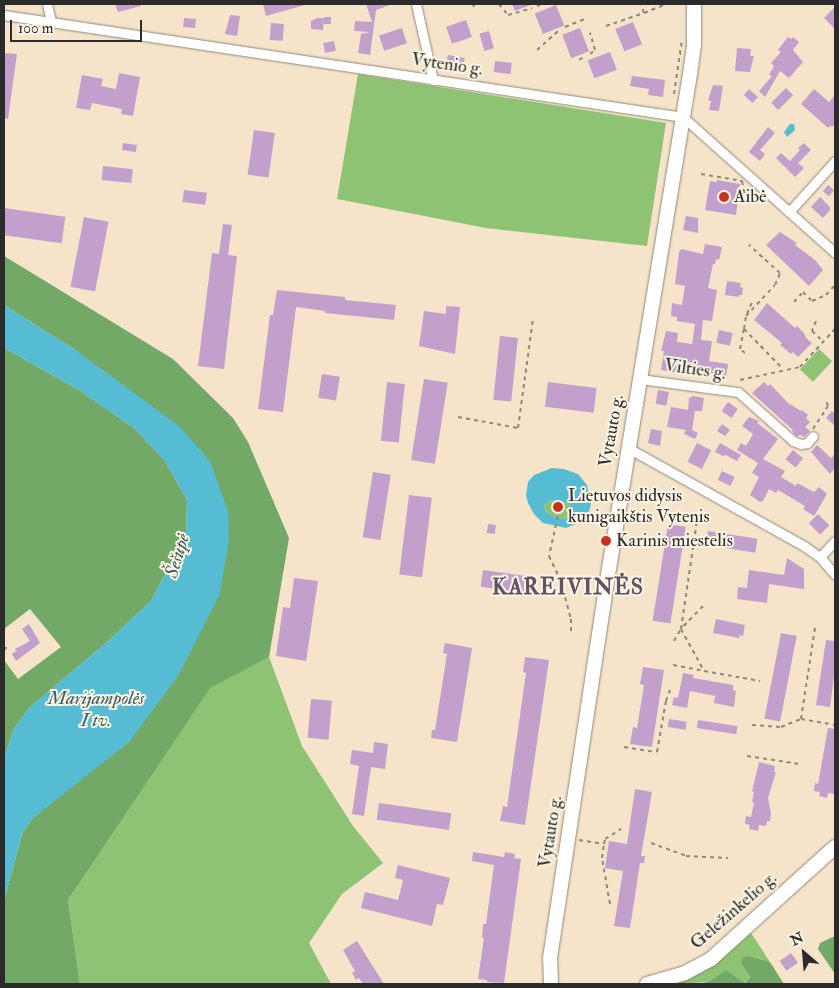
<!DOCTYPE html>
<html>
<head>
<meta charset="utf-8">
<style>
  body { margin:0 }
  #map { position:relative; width:839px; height:988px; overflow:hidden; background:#f5e4ca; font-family:"IM FELL Double Pica",serif }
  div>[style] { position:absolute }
  .green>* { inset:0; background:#8ec374; transform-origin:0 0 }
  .forest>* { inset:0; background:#72a966 }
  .water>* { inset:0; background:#55bcd3 }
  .building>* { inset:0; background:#c3a0cb; transform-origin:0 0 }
  .path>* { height:2px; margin-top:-1px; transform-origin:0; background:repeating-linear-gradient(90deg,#90887a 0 4px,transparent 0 8px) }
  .roads { filter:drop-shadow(0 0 1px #90887a) drop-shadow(0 0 1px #90887a) }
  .minor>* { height:9px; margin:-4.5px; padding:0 4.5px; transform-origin:4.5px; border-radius:4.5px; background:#fff }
  .primary>* { height:14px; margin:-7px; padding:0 7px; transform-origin:7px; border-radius:7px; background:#fff }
  .dots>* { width:14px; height:14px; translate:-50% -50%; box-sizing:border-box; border:2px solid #fcf5e5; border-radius:50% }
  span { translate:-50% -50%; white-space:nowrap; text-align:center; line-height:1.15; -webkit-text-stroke:4px #fcf5e5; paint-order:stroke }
  .street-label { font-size:18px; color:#2b2b2b }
  .poi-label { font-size:18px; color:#2b2b2b }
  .left { translate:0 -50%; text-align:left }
  .water-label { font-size:19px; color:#3a5e66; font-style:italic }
  .district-label { font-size:22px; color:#605463; font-weight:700; letter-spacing:1px }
  .frame { position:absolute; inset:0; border:5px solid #2b2b2b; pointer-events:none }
  .north { position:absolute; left:779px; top:928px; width:50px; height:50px; -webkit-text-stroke:4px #fcf5e5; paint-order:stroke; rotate:333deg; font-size:14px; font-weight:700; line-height:20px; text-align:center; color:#2b2b2b }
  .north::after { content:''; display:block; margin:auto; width:18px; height:22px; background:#2b2b2b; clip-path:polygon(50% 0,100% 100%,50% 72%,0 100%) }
  .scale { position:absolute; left:10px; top:20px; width:132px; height:22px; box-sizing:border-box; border:2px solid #2b2b2b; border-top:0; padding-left:6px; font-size:15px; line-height:18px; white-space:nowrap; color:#2b2b2b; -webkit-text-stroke:4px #fcf5e5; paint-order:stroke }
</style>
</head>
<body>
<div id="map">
  <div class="green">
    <div style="clip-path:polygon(358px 74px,666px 123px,647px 246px,486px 228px,337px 199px)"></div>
    <div style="left:819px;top:349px;width:18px;height:28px;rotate:43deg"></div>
    <div style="clip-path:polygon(554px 500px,569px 504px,572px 514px,569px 517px,562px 519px,546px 513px,544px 506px,548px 502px)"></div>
    <div style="clip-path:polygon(269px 657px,302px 746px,353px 826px,383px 863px,342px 894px,309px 943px,331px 984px,80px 984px,68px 900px,210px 687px)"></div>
    <div style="clip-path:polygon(751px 933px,770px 962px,751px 956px,741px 963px,750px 979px,744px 983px,726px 970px,708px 982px,676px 984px,714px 964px)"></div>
  </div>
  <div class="forest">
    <div style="clip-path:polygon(4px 256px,173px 359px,233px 418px,248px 442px,289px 538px,269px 657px,210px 688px,68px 900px,80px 984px,4px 984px,4px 901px,22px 834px,32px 819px,59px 796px,130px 741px,229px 541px,77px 351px,4px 305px)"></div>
    <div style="clip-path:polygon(4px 348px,79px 390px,134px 428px,165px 461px,187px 500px,186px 534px,151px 601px,106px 643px,29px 708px,14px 729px,4px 758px,4px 660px,18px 679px,61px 647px,30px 609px,4px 629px)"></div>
    <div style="clip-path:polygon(835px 936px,835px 974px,818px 949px,820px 943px)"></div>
    <div style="clip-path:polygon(750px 956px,770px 962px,784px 984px,697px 984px,708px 982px,726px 970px,745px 983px,750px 978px,741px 963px,743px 957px)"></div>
  </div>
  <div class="water">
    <div style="clip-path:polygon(790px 124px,794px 124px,795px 130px,787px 137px,784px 132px)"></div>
    <div style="clip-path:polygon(4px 305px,77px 351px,179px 426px,210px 461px,228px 511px,229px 541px,219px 596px,178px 676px,130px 741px,32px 819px,22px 834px,4px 901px,4px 758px,14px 729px,29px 708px,106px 643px,151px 601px,186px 534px,187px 500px,165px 461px,134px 428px,79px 390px,4px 348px)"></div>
    <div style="clip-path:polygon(evenodd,552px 468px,564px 469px,578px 474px,587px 485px,591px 504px,588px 515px,576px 524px,566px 528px,543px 523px,534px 514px,528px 503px,526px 496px,528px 482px,534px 475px,552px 468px,554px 500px,569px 504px,572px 513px,569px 517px,562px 519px,546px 513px,544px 506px,548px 502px,554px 500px)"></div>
  </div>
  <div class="building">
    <div style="clip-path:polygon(115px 4px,140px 4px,141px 6px,118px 12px)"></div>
    <div style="clip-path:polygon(263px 4px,304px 4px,305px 5px,266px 16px)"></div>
    <div style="clip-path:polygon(366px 4px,390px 5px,376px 10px,370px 55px,358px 53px,361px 34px,370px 32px,354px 31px,355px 21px,372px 22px)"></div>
    <div style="clip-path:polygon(512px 4px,533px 4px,515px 11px)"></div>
    <div style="left:556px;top:5px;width:22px;height:23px;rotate:68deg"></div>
    <div style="clip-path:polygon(835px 7px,835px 29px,824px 18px)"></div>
    <div style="clip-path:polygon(230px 15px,240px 16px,237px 36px,225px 34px)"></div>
    <div style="left:324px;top:17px;width:7px;height:7px"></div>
    <div style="left:184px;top:18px;width:12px;height:9px;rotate:5deg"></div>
    <div style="clip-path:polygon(317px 18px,324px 18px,323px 30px,311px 29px,311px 21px)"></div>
    <div style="left:466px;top:20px;width:18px;height:21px;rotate:71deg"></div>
    <div style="left:633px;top:22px;width:24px;height:19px;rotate:68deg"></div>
    <div style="left:271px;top:23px;width:13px;height:17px;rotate:4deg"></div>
    <div style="left:402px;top:28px;width:16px;height:24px;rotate:72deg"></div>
    <div style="left:580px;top:28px;width:25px;height:19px;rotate:69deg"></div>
    <div style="left:489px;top:31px;width:18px;height:10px;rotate:74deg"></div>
    <div style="clip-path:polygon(788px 37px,791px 39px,793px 37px,799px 42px,793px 50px,803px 62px,789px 78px,780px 71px,765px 97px,759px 91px,772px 76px,769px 75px,774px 66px,771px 63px,781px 52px,778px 50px)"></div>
    <div style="left:334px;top:41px;width:10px;height:11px;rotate:79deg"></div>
    <div style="clip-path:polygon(737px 48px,751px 49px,750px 56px,754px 56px,750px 72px,735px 71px)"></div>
    <div style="left:610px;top:52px;width:19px;height:24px;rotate:69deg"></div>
    <div style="clip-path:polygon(4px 53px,17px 54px,8px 119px,4px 118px)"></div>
    <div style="left:448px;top:55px;width:17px;height:9px;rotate:10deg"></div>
    <div style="left:495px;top:61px;width:17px;height:11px;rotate:7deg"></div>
    <div style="clip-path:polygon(119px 73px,140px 77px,133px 116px,121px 114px,122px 109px,92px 103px,90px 110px,76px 108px,82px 75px,103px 79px,101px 86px,116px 89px)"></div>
    <div style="clip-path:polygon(632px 76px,665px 80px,663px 97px,648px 95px,649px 89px,630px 86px)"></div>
    <div style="clip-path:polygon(713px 85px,723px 86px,719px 111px,709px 110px,711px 101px,708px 100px)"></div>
    <div style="left:786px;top:88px;width:10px;height:21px;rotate:45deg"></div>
    <div style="left:749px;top:89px;width:12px;height:8px;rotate:42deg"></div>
    <div style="clip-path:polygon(814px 89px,829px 102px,835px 95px,835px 124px,832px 127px,830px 126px,828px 128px,801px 104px)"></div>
    <div style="clip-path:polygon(768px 127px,775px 133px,760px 150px,765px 154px,760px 161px,749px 152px)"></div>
    <div style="left:254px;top:130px;width:21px;height:45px;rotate:8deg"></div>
    <div style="left:123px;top:143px;width:14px;height:7px;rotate:8deg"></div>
    <div style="clip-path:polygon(804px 143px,811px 150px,798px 163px,804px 168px,795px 177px,776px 158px,781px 153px,790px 161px,800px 150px,798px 148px)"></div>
    <div style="left:103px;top:166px;width:30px;height:14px;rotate:6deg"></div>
    <div style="clip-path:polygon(717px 180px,740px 184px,736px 215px,705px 210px,710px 181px,717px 182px)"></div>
    <div style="left:828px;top:185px;width:8px;height:8px;rotate:40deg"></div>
    <div style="left:184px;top:190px;width:23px;height:12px;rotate:7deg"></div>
    <div style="clip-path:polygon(820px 197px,830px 207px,830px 210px,823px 218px,811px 207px)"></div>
    <div style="left:4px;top:208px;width:62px;height:27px;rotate:8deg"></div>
    <div style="clip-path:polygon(686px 216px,698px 218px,698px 233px,683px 230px)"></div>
    <div style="left:84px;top:217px;width:25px;height:71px;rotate:11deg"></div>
    <div style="clip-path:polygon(223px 224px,232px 225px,228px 255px,237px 256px,224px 369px,198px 366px,212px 253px,219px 254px)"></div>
    <div style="clip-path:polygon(780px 232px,797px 243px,795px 245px,815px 260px,823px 270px,809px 286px,766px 245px)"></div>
    <div style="clip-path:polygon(705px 244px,722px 247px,719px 260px,716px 259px,715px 264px,713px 264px,708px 288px,717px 290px,712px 321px,703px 320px,701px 340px,712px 341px,709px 361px,728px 364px,726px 377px,695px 369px,695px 372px,678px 369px,677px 373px,661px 370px,664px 351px,661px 351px,666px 331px,678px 333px,677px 342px,692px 344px,695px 324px,677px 321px,677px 317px,671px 316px,672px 303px,682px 305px,685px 286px,675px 284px,679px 252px,681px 249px,703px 254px)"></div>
    <div style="clip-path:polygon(727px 281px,741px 283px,740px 287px,743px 288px,742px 295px,739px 295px,739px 297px,725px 295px)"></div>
    <div style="clip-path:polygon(277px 290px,345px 297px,345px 300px,396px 305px,394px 320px,325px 313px,325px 311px,296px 307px,283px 412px,258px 409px,270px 315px,273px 315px)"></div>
    <div style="clip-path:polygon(767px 303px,795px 328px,797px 326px,804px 333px,806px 338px,812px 343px,798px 357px,793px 352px,791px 354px,780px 345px,782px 343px,754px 320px)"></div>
    <div style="clip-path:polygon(446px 306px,460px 307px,455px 354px,419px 346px,424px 311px,446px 314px)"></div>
    <div style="left:719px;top:330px;width:14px;height:13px;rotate:12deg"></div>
    <div style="left:500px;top:336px;width:18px;height:64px;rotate:6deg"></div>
    <div style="left:322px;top:374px;width:18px;height:24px;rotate:9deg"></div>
    <div style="left:424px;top:379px;width:24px;height:82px;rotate:9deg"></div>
    <div style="left:387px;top:382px;width:18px;height:59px;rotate:6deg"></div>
    <div style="left:548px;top:382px;width:49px;height:25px;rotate:7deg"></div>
    <div style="clip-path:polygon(764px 382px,768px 386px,770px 384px,788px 403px,801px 411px,802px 410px,808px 415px,806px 418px,810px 422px,805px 427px,810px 431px,804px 437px,801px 435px,796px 436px,792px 431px,793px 430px,752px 393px)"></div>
    <div style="left:658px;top:390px;width:11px;height:14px;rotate:10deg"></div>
    <div style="clip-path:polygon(693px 396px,704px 398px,702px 411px,695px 411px,692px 430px,698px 433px,695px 439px,684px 434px,686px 430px,667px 427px,671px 407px,688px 410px,689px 398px)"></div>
    <div style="left:728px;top:402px;width:12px;height:11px;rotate:35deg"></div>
    <div style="clip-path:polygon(832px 411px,835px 414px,835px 426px,826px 418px)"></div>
    <div style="clip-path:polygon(749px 417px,759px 421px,757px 423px,778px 439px,763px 459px,785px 471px,781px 477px,796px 486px,797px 483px,814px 492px,819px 487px,827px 494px,814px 516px,803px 509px,805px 506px,778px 490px,776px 493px,769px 489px,763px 501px,760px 502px,750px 495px,759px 477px,752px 473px,758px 463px,737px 450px,741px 443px,746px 446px,753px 434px,742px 426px)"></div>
    <div style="clip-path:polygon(722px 424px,730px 430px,725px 436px,717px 431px)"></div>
    <div style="clip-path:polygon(651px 429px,662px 431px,660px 446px,648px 443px)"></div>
    <div style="left:697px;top:443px;width:16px;height:21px;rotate:27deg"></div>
    <div style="clip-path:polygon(720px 443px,741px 455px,737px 461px,726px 455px,723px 456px,715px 452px)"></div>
    <div style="clip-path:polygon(817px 445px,831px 458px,835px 454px,835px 468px,830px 474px,811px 452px)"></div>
    <div style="left:793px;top:450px;width:13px;height:12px;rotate:39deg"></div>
    <div style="left:722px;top:471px;width:14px;height:10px;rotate:25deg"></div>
    <div style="left:373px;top:472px;width:18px;height:66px;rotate:9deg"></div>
    <div style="left:409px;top:495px;width:23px;height:80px;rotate:7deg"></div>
    <div style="left:818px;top:514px;width:16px;height:13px;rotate:45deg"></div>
    <div style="left:488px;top:524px;width:8px;height:9px;rotate:7deg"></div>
    <div style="left:668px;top:524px;width:18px;height:98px;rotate:9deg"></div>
    <div style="left:708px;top:531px;width:50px;height:14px;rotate:9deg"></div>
    <div style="clip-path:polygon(787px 558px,804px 569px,804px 589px,769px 584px,767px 603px,737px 599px,738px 587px,747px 588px,749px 570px,784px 575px)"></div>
    <div style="left:483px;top:570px;width:49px;height:17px;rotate:8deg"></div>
    <div style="clip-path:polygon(294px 578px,318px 581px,306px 661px,276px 656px,283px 607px,290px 608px)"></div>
    <div style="clip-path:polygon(716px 619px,745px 625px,743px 636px,740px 635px,739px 638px,713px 633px)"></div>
    <div style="clip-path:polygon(29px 624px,40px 643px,16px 661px,12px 654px,16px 651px,15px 649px,30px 641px,22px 629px)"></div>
    <div style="left:781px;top:633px;width:16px;height:87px;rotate:11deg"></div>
    <div style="clip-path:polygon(826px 640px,835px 641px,835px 669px,830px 707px,816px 705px)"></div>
    <div style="clip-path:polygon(445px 643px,472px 648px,457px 742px,431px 738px,432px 730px,435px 730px,447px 654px,443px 653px)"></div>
    <div style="clip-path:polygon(525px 657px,549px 660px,525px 825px,500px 821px,503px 806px,507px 807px,526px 673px,523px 672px)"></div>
    <div style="clip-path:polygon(643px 667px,664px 670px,652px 747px,630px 744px,633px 727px,637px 728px,644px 685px,640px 684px)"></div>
    <div style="clip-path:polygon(683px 673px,694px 675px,693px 678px,733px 685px,733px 690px,736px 691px,734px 707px,714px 703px,715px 696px,690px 691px,687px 708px,672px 705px,674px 697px,678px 698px)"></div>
    <div style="left:311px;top:699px;width:21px;height:39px;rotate:5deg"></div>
    <div style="left:669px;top:719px;width:18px;height:8px;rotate:9deg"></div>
    <div style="left:698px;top:720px;width:40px;height:8px;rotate:9deg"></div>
    <div style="clip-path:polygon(828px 728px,835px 729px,835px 789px,834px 794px,828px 793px,827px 798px,819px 796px,820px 792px,814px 791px,815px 783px,818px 784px)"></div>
    <div style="clip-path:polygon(374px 742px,388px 744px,385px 769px,371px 767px,364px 816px,352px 814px,359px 766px,350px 764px,352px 750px,373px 753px)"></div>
    <div style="clip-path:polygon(759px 762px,775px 766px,774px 772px,776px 772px,768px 798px,771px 813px,770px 821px,767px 821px,766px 826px,759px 825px,758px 831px,749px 829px,750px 825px,745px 824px,746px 816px,751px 817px,754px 803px,752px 802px,754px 792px,752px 791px)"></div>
    <div style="clip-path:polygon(635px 789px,652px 792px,641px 856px,645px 856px,644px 863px,640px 863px,630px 928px,614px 926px,623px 871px,605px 868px,609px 841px,627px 844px)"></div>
    <div style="left:379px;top:803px;width:73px;height:17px;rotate:8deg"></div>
    <div style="clip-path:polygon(473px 852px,504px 857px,505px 852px,515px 854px,514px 858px,521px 859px,504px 983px,487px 982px,487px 980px,478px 979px,484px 938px,482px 938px,483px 924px,486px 924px,494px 865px,472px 861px)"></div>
    <div style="clip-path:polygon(398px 865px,450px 878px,443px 905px,437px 904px,432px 926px,361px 908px,365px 892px,398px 900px,403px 880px,395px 878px)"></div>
    <div style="clip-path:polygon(357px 941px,384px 984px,363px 984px,359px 978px,356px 980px,352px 973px,355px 971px,343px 950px)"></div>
    <div style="left:791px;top:953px;width:12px;height:14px;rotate:55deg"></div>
  </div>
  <div class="path">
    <div style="left:473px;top:4px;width:3px;rotate:72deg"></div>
    <div style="left:499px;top:4px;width:14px;rotate:51deg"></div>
    <div style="left:508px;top:15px;width:25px;rotate:-16deg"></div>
    <div style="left:537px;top:6px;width:5px;rotate:-22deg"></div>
    <div style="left:644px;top:13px;width:24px;rotate:-22deg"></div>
    <div style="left:606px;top:26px;width:40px;rotate:-18.9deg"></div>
    <div style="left:644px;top:13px;width:9px;rotate:-108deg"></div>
    <div style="left:565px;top:27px;width:22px;rotate:-22deg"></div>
    <div style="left:537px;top:50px;width:31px;rotate:-42deg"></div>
    <div style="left:590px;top:54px;width:6px;rotate:-39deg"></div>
    <div style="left:595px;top:50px;width:18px;rotate:-106deg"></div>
    <div style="left:579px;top:60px;width:7px;rotate:-34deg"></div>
    <div style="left:674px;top:94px;width:55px;rotate:-81.6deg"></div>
    <div style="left:701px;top:174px;width:42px;rotate:9.7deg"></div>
    <div style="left:742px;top:181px;width:16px;rotate:79deg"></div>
    <div style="left:794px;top:302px;width:13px;rotate:-48deg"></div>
    <div style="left:803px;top:292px;width:13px;rotate:45deg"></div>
    <div style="left:812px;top:301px;width:15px;rotate:-23deg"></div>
    <div style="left:826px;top:295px;width:13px;rotate:-48deg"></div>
    <div style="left:747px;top:314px;width:15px;rotate:-67deg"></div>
    <div style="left:816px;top:321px;width:11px;rotate:112deg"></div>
    <div style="left:812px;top:331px;width:16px;rotate:43deg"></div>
    <div style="left:744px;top:329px;width:13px;rotate:-81deg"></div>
    <div style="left:746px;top:316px;width:42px;rotate:-46.9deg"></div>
    <div style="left:775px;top:285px;width:13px;rotate:-67deg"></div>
    <div style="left:780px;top:273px;width:42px;rotate:-137.9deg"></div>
    <div style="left:745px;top:353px;width:6px;rotate:-141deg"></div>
    <div style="left:740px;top:349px;width:20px;rotate:-79deg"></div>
    <div style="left:744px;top:329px;width:56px;rotate:45.7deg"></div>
    <div style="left:740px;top:380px;width:61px;rotate:-12.2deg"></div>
    <div style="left:800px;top:367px;width:52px;rotate:-47.4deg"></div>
    <div style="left:458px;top:417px;width:61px;rotate:10.4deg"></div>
    <div style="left:518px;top:428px;width:111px;rotate:-82.2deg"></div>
    <div style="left:813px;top:429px;width:27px;rotate:-57deg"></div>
    <div style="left:828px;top:406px;width:5px;rotate:-112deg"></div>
    <div style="left:558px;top:516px;width:41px;rotate:102.7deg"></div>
    <div style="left:549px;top:556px;width:29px;rotate:65deg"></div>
    <div style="left:561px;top:582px;width:38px;rotate:75deg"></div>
    <div style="left:571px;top:619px;width:16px;rotate:90deg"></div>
    <div style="left:703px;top:606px;width:32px;rotate:134deg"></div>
    <div style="left:681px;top:629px;width:48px;rotate:61.3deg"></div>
    <div style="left:704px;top:671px;width:57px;rotate:10.1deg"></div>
    <div style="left:674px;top:641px;width:14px;rotate:-60deg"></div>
    <div style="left:681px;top:629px;width:109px;rotate:-81.6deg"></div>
    <div style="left:4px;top:650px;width:6px;rotate:-45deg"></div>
    <div style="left:673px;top:665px;width:32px;rotate:11deg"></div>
    <div style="left:801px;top:719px;width:93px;rotate:-81.3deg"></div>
    <div style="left:752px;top:725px;width:29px;rotate:4deg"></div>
    <div style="left:781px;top:727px;width:22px;rotate:-22deg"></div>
    <div style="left:801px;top:719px;width:35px;rotate:10deg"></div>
    <div style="left:624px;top:747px;width:33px;rotate:9deg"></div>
    <div style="left:657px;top:752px;width:52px;rotate:-80deg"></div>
    <div style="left:666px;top:701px;width:15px;rotate:-70deg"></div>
    <div style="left:747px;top:756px;width:53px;rotate:8.7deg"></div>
    <div style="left:579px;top:840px;width:25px;rotate:9deg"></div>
    <div style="left:651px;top:843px;width:37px;rotate:20deg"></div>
    <div style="left:686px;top:856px;width:42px;rotate:2.7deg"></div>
    <div style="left:610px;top:904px;width:47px;rotate:-99.9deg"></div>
    <div style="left:602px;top:858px;width:14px;rotate:-82deg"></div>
    <div style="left:604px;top:844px;width:5px;rotate:-79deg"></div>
    <div style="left:605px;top:839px;width:19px;rotate:-32deg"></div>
  </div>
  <div class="roads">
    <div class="minor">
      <div style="left:47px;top:4px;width:18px;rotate:77deg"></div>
      <div style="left:416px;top:4px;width:78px;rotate:77.4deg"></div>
      <div style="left:4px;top:15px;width:687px;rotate:8.54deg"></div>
      <div style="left:683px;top:117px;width:204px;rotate:41.8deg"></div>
      <div style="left:789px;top:212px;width:69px;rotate:-48deg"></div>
      <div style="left:640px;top:379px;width:99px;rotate:7.6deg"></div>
      <div style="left:738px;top:392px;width:74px;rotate:41.7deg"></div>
      <div style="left:793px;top:441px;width:9px;rotate:21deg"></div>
      <div style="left:801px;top:444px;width:6px;rotate:-9deg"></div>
      <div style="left:807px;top:443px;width:9px;rotate:-49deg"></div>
      <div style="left:628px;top:448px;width:201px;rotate:29.1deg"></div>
      <div style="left:804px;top:546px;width:19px;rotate:35deg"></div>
      <div style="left:820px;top:557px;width:23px;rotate:50deg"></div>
      <div style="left:820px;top:557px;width:22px;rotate:-47deg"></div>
    </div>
    <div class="primary">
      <div style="left:551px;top:984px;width:26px;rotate:-92deg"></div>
      <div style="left:550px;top:958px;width:381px;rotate:-81.4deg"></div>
      <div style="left:607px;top:581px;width:514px;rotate:-80.7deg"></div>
      <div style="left:690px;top:74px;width:30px;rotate:-82deg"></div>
      <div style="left:694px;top:44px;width:40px;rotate:-90deg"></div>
      <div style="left:647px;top:984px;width:40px;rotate:-16deg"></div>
      <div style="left:685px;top:973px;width:30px;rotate:-28deg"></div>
      <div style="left:711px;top:959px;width:167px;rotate:-42.1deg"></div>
    </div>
  </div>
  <div class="dots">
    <div style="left:724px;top:197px;background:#c8321e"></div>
    <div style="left:558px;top:507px;background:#c8321e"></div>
    <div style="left:606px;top:541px;background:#c8321e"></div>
  </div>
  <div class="street-label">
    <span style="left:447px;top:65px;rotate:8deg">Vytenio g.</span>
    <span style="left:695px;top:370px;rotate:8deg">Vilties g.</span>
    <span style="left:612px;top:431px;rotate:-80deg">Vytauto g.</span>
    <span style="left:551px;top:832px;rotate:-81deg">Vytauto g.</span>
    <span style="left:734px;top:911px;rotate:-41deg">Geležinkelio g.</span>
  </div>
  <div class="poi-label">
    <span class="left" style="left:734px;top:197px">Aibė</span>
    <span class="left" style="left:568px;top:507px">Lietuvos didysis<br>kunigaikštis Vytenis</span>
    <span class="left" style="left:616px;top:541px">Karinis miestelis</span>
  </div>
  <div class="water-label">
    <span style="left:178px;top:556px;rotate:-73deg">Šešupė</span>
    <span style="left:96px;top:710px">Marijampolės<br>I tv.</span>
  </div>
  <div class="district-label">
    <span style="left:568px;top:588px">KAREIVINĖS</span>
  </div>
  <div class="frame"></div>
  <div class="north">N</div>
  <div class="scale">100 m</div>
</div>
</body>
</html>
